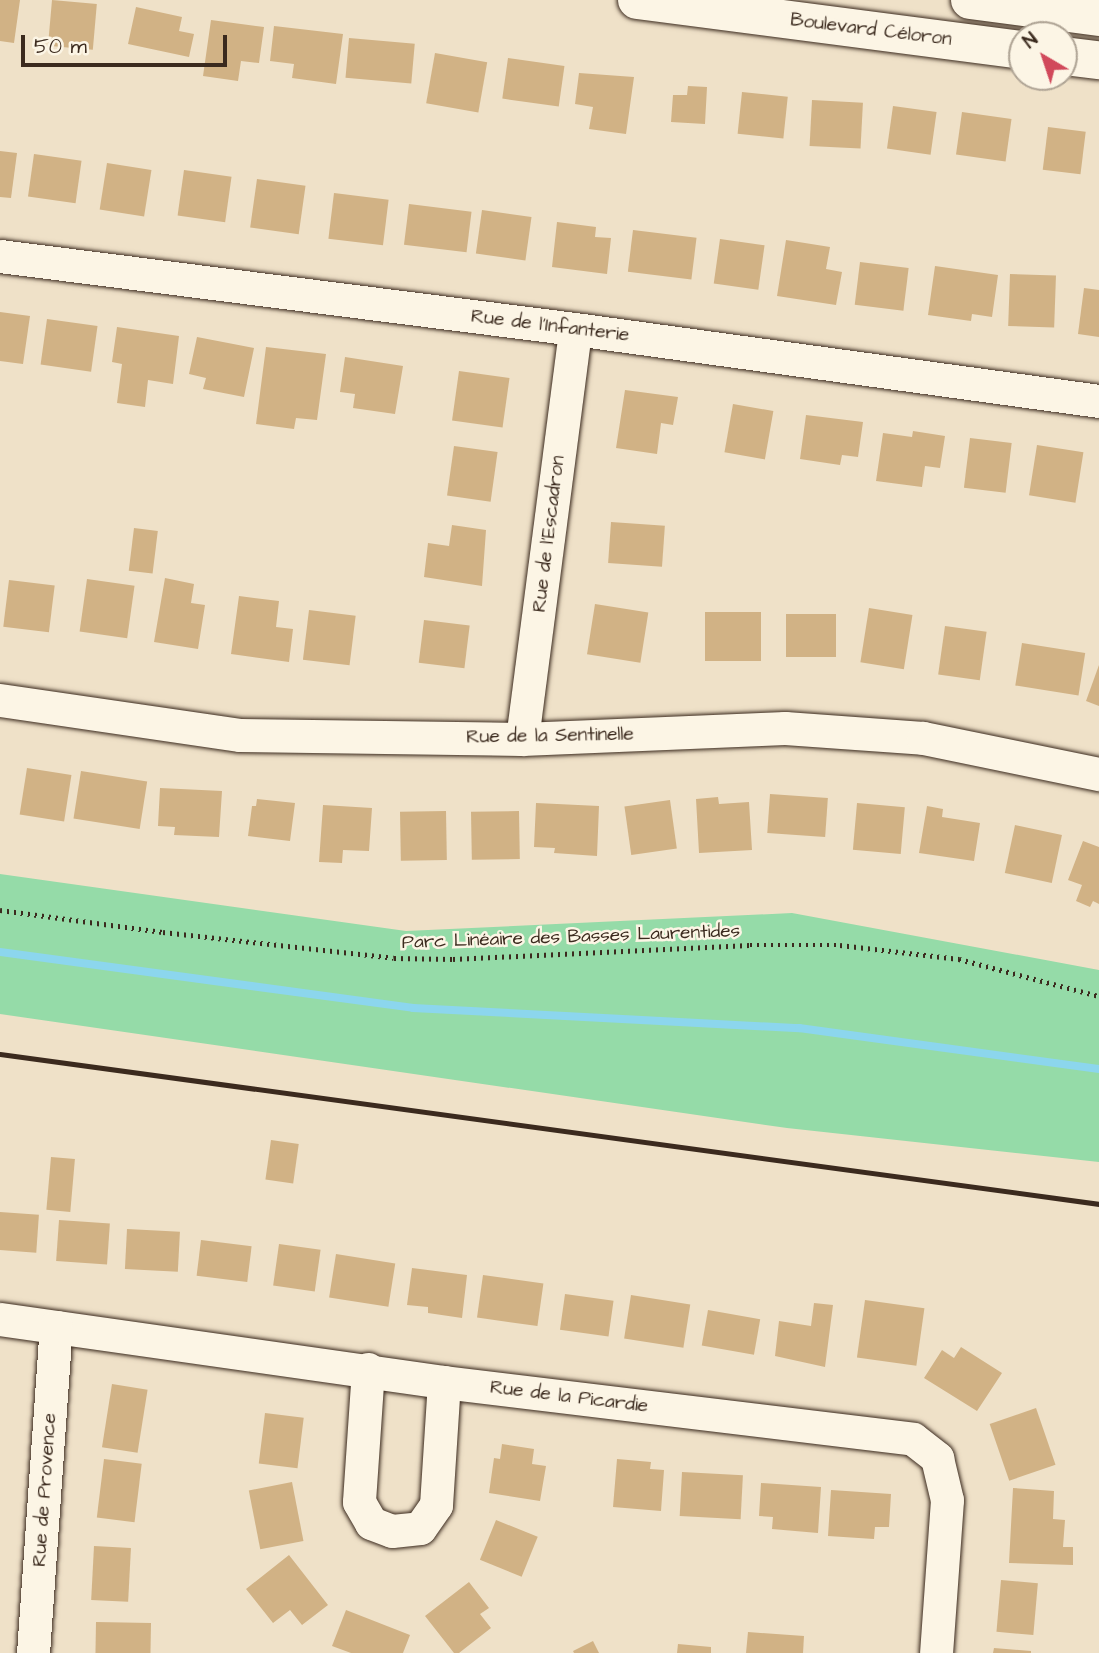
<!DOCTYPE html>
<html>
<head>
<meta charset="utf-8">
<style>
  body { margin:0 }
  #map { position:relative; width:1099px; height:1653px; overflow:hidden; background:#efe1c8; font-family:"Architects Daughter",sans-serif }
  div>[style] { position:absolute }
  .green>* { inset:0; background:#95dba8 }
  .stream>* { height:8px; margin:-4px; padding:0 4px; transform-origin:4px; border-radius:4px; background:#8cd6ed }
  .building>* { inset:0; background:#d1b285; transform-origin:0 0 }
  .path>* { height:4.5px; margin-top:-2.25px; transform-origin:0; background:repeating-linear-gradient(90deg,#3b2a1e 0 2px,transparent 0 7px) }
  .roads { filter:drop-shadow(0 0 2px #3b2a1e) drop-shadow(0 0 2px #3b2a1e) }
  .street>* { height:33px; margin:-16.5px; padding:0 16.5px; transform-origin:16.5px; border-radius:16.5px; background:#fcf5e5 }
  .secondary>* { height:38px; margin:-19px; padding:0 19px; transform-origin:19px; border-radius:19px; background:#fcf5e5 }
  .rail>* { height:5px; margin:-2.5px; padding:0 2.5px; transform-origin:2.5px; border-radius:2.5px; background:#3b2a1e }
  span { translate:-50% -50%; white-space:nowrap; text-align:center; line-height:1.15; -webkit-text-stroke:5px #fcf5e5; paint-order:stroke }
  .street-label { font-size:19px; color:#3b2a1e }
  .north { position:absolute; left:1008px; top:21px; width:70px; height:70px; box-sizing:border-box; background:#fcf5e5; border:2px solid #afa495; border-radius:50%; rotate:321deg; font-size:19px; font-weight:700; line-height:28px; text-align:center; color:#3b2a1e }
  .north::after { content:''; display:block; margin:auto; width:24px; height:32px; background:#d1495b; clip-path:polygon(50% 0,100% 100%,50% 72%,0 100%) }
  .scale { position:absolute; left:21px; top:35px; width:206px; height:32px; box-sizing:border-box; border:4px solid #3b2a1e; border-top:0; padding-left:9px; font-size:21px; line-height:24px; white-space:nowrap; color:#3b2a1e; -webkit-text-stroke:5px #fcf5e5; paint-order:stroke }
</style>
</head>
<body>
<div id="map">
  <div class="green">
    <div style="clip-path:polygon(0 874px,406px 931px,792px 913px,1099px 970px,1099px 1162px,787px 1128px,0 1014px)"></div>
  </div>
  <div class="stream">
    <div style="left:0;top:952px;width:417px;rotate:7.7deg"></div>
    <div style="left:413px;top:1008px;width:387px;rotate:3deg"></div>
    <div style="left:799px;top:1028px;width:303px;rotate:7.8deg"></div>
  </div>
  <div class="building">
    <div style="clip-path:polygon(0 0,20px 0,14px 43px,0 41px)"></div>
    <div style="left:52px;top:0;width:45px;height:46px;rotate:5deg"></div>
    <div style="clip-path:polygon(136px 7px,182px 17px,179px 31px,194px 34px,189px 57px,128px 44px)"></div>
    <div style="clip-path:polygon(211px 20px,264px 27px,259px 63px,241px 61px,238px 81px,203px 76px)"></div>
    <div style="clip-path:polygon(274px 26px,343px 34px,336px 84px,292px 78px,294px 64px,270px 61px)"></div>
    <div style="left:349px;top:38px;width:66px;height:40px;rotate:5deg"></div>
    <div style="left:435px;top:53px;width:53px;height:51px;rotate:10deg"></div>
    <div style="left:508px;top:58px;width:57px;height:41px;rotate:8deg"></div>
    <div style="clip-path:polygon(579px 73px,634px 77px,626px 134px,589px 129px,593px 107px,575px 104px)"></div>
    <div style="clip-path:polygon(688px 86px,707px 87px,705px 124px,671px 122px,673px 95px,687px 95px)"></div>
    <div style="left:742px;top:92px;width:46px;height:42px;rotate:6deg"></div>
    <div style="left:812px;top:100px;width:51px;height:46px;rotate:3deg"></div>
    <div style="left:893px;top:106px;width:44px;height:43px;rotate:8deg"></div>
    <div style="left:962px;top:112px;width:50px;height:43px;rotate:8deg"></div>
    <div style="left:1048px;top:127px;width:38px;height:43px;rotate:7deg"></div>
    <div style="clip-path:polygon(0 151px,17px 153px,11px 198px,0 197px)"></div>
    <div style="left:34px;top:154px;width:48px;height:43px;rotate:8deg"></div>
    <div style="left:107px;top:163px;width:45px;height:47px;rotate:9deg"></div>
    <div style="left:184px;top:170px;width:48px;height:46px;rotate:8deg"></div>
    <div style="left:257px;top:179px;width:49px;height:49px;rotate:8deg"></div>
    <div style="left:334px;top:193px;width:55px;height:46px;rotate:7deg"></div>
    <div style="left:409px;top:204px;width:63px;height:41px;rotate:7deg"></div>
    <div style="left:482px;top:210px;width:50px;height:44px;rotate:8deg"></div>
    <div style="clip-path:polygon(557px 222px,596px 227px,595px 237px,611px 238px,607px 274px,552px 267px)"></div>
    <div style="left:633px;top:230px;width:64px;height:42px;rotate:7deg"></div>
    <div style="left:720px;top:239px;width:45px;height:45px;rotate:8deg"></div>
    <div style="clip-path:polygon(786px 240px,830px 247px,826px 269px,842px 272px,836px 305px,777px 296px)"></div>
    <div style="left:860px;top:262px;width:49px;height:43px;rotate:7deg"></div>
    <div style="clip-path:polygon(935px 266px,998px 275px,992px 317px,972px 314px,971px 321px,928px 315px)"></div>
    <div style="left:1010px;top:274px;width:46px;height:52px;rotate:2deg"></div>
    <div style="clip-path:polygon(1084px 288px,1099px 290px,1099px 337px,1078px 334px)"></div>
    <div style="clip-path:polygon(0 312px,30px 316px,23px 364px,0 361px)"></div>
    <div style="left:47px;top:319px;width:51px;height:46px;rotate:8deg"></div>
    <div style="clip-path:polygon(117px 327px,179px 336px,173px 384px,148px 380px,145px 407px,117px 403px,122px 364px,112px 362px)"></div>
    <div style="clip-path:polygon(197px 337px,254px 348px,244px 397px,203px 389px,206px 378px,189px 374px)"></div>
    <div style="clip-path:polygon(266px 347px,326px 354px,317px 420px,296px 418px,294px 429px,256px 424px)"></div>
    <div style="clip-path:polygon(345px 357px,403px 366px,395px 414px,353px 408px,355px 394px,340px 392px)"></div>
    <div style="left:459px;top:371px;width:51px;height:50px;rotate:8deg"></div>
    <div style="clip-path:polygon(625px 390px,678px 397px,673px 425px,661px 423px,657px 454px,616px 448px)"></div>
    <div style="left:733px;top:404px;width:41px;height:49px;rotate:10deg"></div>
    <div style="clip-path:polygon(806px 415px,863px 422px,858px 457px,842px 455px,840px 465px,800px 459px)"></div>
    <div style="clip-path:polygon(913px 431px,945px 436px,940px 468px,925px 466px,922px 487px,876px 481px,883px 433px,912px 437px)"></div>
    <div style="left:970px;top:438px;width:42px;height:50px;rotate:7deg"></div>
    <div style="left:1037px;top:445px;width:47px;height:51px;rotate:9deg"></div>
    <div style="left:454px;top:446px;width:44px;height:50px;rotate:8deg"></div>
    <div style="left:611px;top:522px;width:54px;height:41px;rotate:4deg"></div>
    <div style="clip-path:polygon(452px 525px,486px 530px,482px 586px,424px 577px,428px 543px,449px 546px)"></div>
    <div style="left:134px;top:528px;width:24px;height:43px;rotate:7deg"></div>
    <div style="clip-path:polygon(165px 578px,194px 584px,191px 603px,205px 605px,198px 649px,154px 642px)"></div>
    <div style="left:87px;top:579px;width:48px;height:53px;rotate:8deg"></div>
    <div style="left:9px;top:580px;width:46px;height:47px;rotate:7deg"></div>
    <div style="clip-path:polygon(239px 596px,279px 601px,276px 627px,293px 629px,289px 662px,231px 654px)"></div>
    <div style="left:595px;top:604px;width:54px;height:51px;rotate:9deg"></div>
    <div style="left:869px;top:608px;width:44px;height:55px;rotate:9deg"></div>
    <div style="left:309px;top:610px;width:47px;height:50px;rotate:7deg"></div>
    <div style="left:705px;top:612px;width:56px;height:49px"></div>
    <div style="left:836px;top:614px;width:43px;height:50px;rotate:90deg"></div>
    <div style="left:424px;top:620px;width:46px;height:43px;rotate:7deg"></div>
    <div style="left:945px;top:626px;width:42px;height:49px;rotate:8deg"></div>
    <div style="left:1022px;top:643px;width:64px;height:43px;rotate:9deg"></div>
    <div style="clip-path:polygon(1099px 665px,1099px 706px,1086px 701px)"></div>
    <div style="left:27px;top:768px;width:45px;height:47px;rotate:9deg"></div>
    <div style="left:81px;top:771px;width:67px;height:48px;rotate:9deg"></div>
    <div style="clip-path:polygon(160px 788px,222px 791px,219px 837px,174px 835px,175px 827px,158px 826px)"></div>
    <div style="left:770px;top:794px;width:58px;height:39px;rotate:4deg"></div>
    <div style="clip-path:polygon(718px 797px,719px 804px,749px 802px,752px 850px,699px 853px,696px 799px)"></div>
    <div style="clip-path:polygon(257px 799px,295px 803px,290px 841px,248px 836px,252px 806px,256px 806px)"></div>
    <div style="left:670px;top:800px;width:49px;height:46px;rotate:82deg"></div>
    <div style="clip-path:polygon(536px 803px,599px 806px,597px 856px,554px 853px,555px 848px,534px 847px)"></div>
    <div style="left:857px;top:803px;width:48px;height:47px;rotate:5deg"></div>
    <div style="clip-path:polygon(323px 805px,372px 808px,369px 851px,343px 850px,342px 863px,319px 862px)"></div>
    <div style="clip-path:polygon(927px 806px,943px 809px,942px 817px,980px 823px,974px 861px,919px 853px)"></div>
    <div style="left:446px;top:811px;width:49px;height:46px;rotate:89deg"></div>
    <div style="left:519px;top:811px;width:48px;height:48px;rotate:89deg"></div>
    <div style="left:1015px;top:825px;width:48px;height:49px;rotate:12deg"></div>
    <div style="clip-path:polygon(1083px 841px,1099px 847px,1099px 904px,1093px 901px,1090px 907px,1076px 901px,1082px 885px,1068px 880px)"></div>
    <div style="left:271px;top:1140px;width:28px;height:40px;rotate:8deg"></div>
    <div style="left:51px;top:1157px;width:24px;height:53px;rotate:5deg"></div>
    <div style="left:0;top:1212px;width:39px;height:38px;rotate:4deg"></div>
    <div style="left:59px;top:1220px;width:51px;height:41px;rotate:4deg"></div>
    <div style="left:127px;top:1229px;width:53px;height:40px;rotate:3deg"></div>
    <div style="left:201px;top:1240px;width:51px;height:36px;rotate:7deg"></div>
    <div style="left:279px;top:1244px;width:42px;height:42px;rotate:8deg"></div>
    <div style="left:336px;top:1254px;width:60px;height:44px;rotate:9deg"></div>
    <div style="clip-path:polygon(412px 1268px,467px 1275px,462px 1318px,428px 1313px,428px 1307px,407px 1305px)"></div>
    <div style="left:483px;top:1275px;width:61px;height:43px;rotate:8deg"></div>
    <div style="left:565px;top:1294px;width:49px;height:36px;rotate:8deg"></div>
    <div style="left:631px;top:1295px;width:60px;height:44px;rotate:9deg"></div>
    <div style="left:865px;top:1300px;width:60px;height:58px;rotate:8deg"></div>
    <div style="clip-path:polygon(814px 1303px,833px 1305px,825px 1367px,775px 1356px,779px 1321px,811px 1326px)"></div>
    <div style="left:708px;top:1310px;width:53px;height:36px;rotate:10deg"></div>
    <div style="clip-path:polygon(961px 1347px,1002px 1373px,977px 1411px,924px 1378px,942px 1350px,954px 1358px)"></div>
    <div style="left:112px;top:1384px;width:36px;height:64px;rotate:9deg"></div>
    <div style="left:1036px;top:1408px;width:60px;height:49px;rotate:71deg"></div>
    <div style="left:265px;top:1413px;width:39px;height:51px;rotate:7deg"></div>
    <div style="clip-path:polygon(502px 1444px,534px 1449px,532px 1464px,546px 1466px,540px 1501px,489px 1493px,494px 1458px,500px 1459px)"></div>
    <div style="left:104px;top:1459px;width:38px;height:59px;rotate:7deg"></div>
    <div style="clip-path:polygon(617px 1459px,651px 1462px,650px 1469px,664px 1470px,661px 1511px,613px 1507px)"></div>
    <div style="left:682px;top:1472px;width:61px;height:44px;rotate:3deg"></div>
    <div style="left:292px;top:1482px;width:60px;height:44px;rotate:79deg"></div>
    <div style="clip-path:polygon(761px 1483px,821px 1487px,818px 1533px,772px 1529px,773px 1517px,759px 1516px)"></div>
    <div style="clip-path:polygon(1013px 1488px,1054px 1491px,1053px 1519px,1065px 1520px,1063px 1547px,1073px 1547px,1073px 1565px,1009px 1563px)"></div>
    <div style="clip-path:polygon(831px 1490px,891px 1494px,889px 1527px,875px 1527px,874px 1539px,828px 1536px)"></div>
    <div style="left:496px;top:1520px;width:45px;height:43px;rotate:22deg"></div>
    <div style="left:94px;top:1546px;width:37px;height:54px;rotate:3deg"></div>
    <div style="clip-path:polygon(289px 1555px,328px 1605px,302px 1625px,290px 1610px,273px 1623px,246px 1589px)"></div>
    <div style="left:1001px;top:1580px;width:37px;height:52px;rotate:5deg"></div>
    <div style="clip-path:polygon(469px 1582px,489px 1608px,480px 1614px,491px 1628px,459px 1653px,454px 1653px,425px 1616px)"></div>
    <div style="clip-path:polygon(346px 1610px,410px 1635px,403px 1653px,351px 1653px,332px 1646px)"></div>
    <div style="left:96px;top:1622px;width:55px;height:31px;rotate:1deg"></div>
    <div style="clip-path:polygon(748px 1632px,804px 1636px,803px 1653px,746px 1653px)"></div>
    <div style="clip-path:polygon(593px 1641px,599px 1653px,574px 1653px,573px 1651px)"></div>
    <div style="clip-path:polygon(678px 1644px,711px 1647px,711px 1653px,677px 1653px)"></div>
    <div style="clip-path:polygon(994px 1648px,1031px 1651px,1031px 1653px,993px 1653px)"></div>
  </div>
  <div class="path">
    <div style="left:0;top:910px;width:164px;rotate:7.7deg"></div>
    <div style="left:163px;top:932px;width:232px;rotate:6.4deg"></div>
    <div style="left:394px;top:958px;width:59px;rotate:1deg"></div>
    <div style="left:453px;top:959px;width:297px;rotate:-2.7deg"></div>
    <div style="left:750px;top:945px;width:90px"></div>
    <div style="left:840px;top:945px;width:120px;rotate:6.7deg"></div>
    <div style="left:959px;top:959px;width:145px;rotate:14.8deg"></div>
  </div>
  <div class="roads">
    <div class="street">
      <div style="left:0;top:256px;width:580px;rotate:7.24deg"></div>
      <div style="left:575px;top:329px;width:529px;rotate:7.82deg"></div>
      <div style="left:0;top:700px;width:243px;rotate:8.3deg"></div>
      <div style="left:240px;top:735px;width:282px;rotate:0.8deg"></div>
      <div style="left:522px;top:739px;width:263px;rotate:-2.4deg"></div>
      <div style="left:785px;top:728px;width:138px;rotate:4.1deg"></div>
      <div style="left:923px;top:738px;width:180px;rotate:11.6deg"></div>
      <div style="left:522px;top:739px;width:413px;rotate:-82.6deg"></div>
      <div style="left:0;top:1319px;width:448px;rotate:8.1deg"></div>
      <div style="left:444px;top:1382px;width:472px;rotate:6.9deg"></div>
      <div style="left:913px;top:1439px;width:31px;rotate:38deg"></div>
      <div style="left:937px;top:1458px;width:43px;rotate:76.6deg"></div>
      <div style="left:947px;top:1500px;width:153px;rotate:94.1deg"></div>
      <div style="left:368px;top:1369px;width:133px;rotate:93.9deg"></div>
      <div style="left:359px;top:1502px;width:24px;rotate:60deg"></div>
      <div style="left:371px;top:1523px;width:22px;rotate:21deg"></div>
      <div style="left:392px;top:1531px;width:28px;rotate:-6deg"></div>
      <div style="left:420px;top:1528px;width:28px;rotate:-55deg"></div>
      <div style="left:436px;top:1505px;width:123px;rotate:-86.3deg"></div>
      <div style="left:33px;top:1653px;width:327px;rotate:-86deg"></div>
    </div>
    <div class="secondary">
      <div style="left:637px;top:0;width:388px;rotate:7.4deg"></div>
      <div style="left:970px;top:0;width:130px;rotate:7.5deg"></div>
      <div style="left:1064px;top:56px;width:35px;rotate:7deg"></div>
    </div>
  </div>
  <div class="rail">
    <div style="left:0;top:1054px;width:1109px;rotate:7.77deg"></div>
  </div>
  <div class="street-label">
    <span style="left:871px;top:30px;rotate:7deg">Boulevard Céloron</span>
    <span style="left:550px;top:326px;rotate:7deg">Rue de l'Infanterie</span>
    <span style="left:549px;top:534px;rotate:-83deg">Rue de l'Escadron</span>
    <span style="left:550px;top:736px;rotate:-1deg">Rue de la Sentinelle</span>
    <span style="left:571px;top:937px;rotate:-2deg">Parc Linéaire des Basses Laurentides</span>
    <span style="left:569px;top:1397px;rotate:7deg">Rue de la Picardie</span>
    <span style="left:45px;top:1490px;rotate:-86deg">Rue de Provence</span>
  </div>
  <div class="north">N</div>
  <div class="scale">50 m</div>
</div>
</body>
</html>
